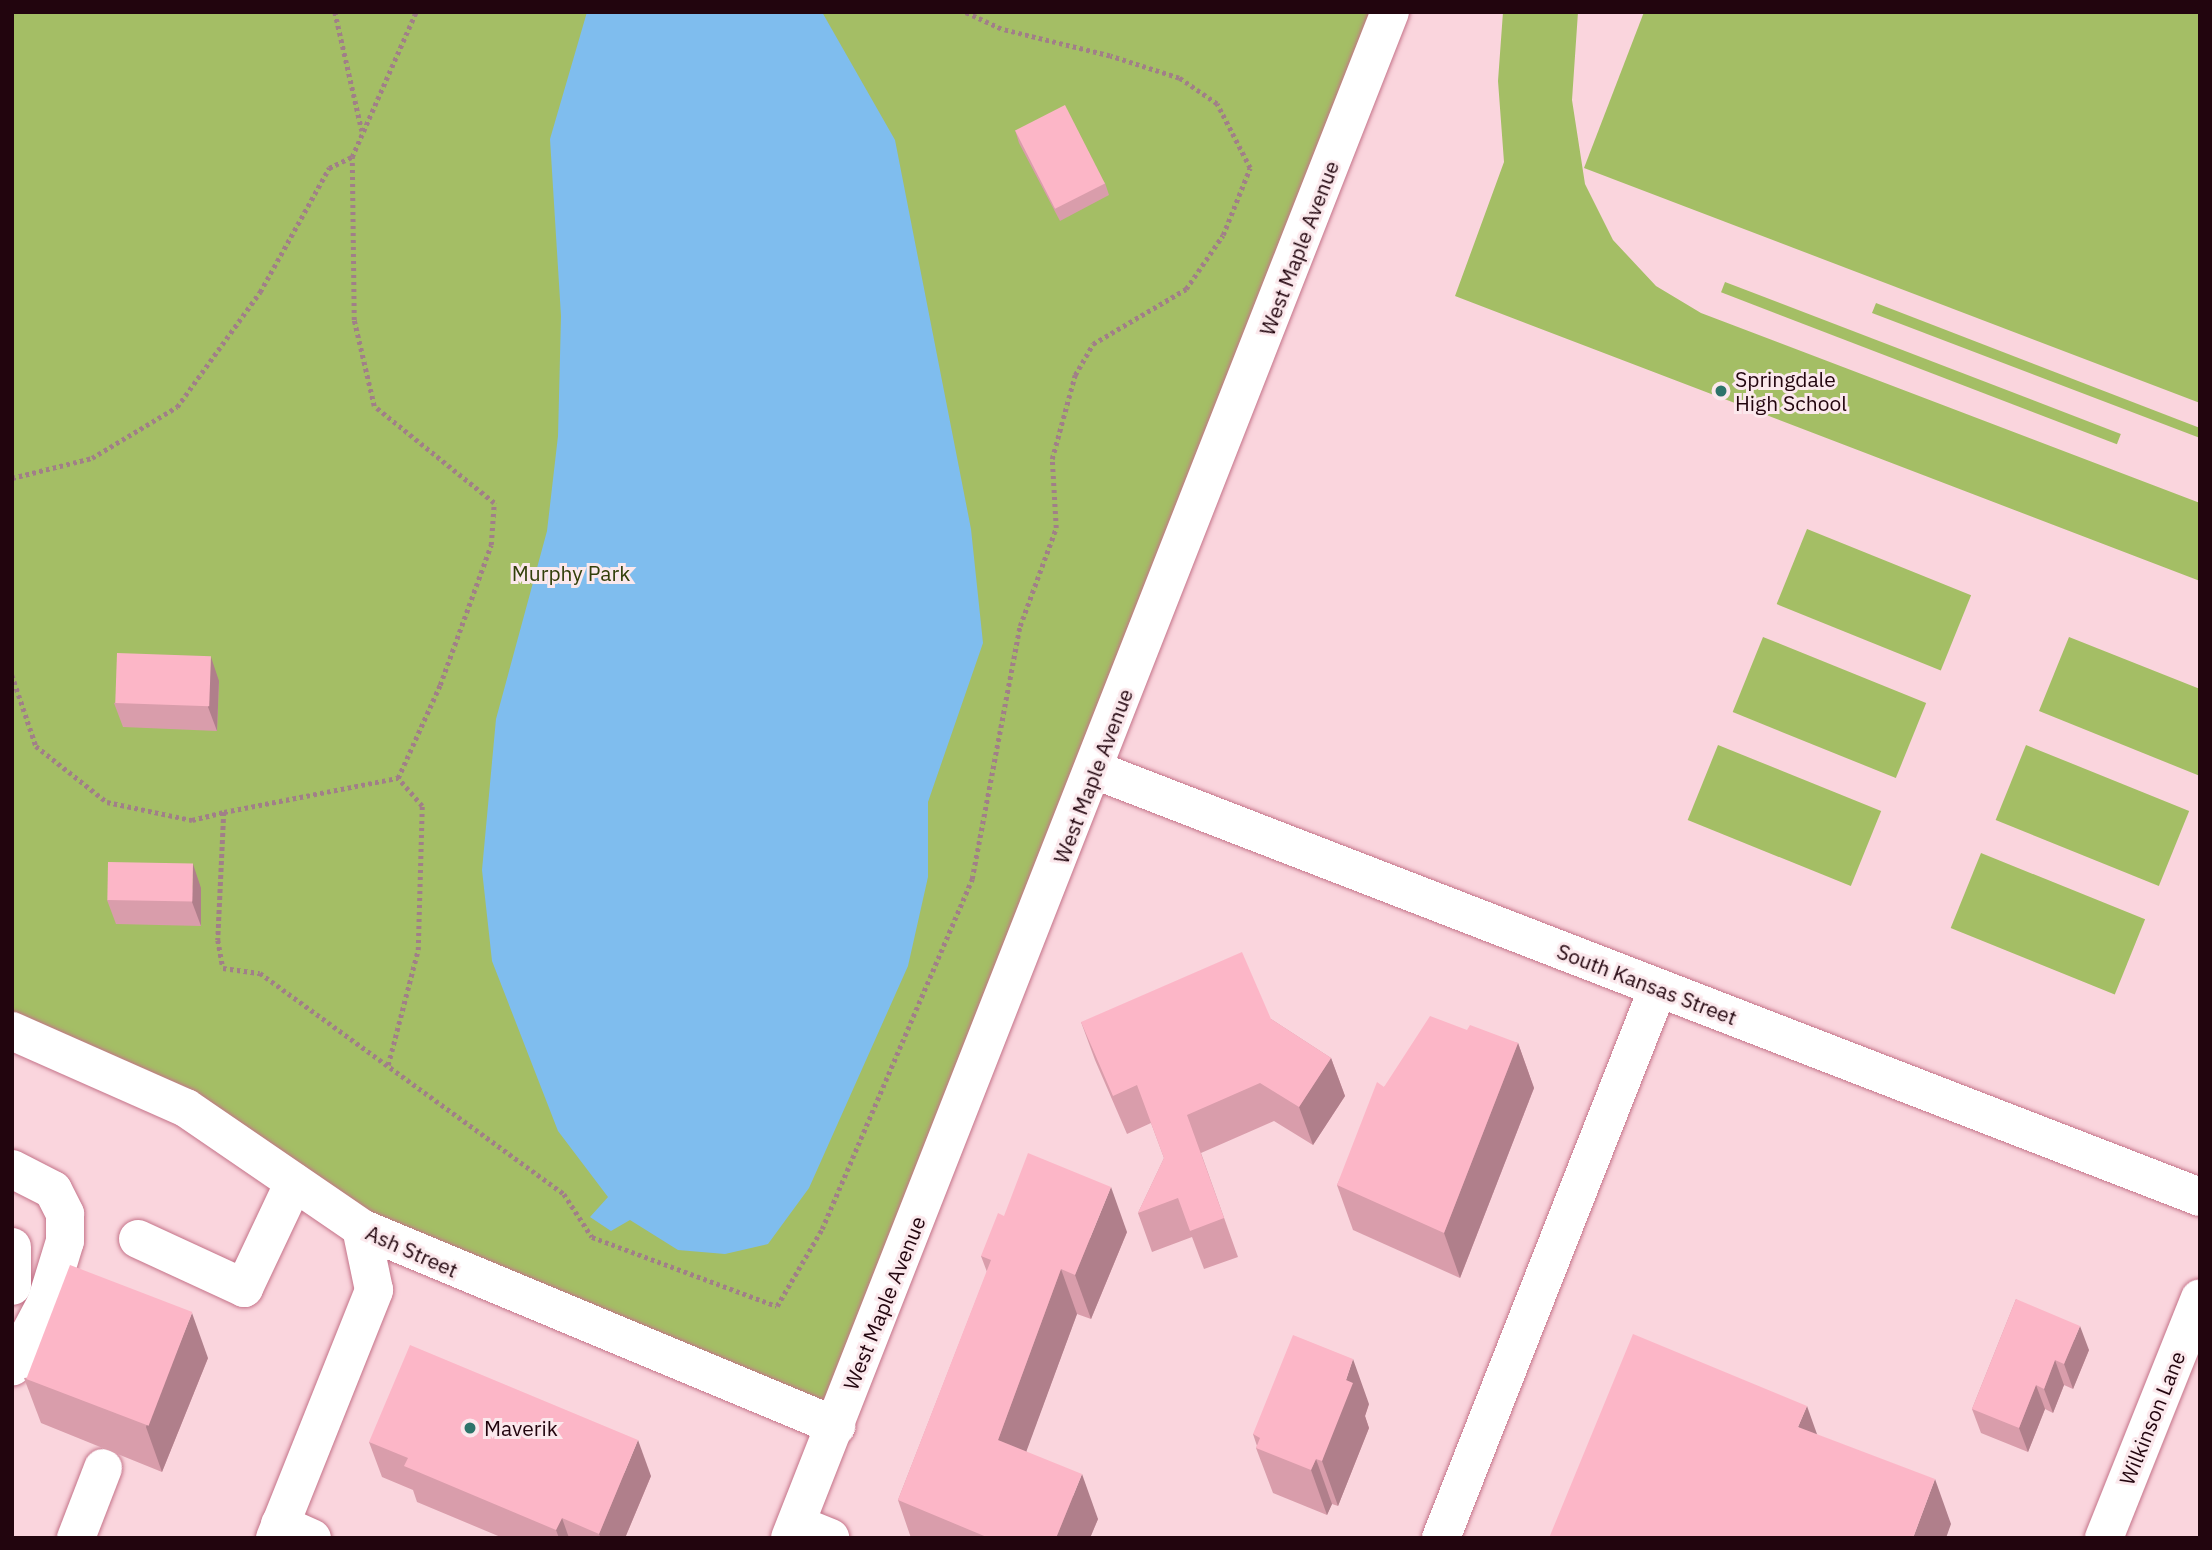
<!DOCTYPE html>
<html>
<head>
<meta charset="utf-8">
<style>
  body { margin:0 }
  #map { position:relative; width:2212px; height:1550px; overflow:hidden; background:#fad5dd; font-family:"IBM Plex Sans",sans-serif }
  div>[style] { position:absolute }
  .green>* { inset:0; background:#a4be65; transform-origin:0 0 }
  .water>* { inset:0; background:#7fbdee }
  .path>* { height:4.5px; margin-top:-2.25px; transform-origin:0; background:repeating-linear-gradient(90deg,#a17f88 0 3.5px,transparent 0 7px) }
  .roads { filter:drop-shadow(0 0 2px #c47389) drop-shadow(0 0 2px #c47389) }
  .minor>* { height:38px; margin:-19px; padding:0 19px; transform-origin:19px; border-radius:19px; background:#fff }
  .wall>* { inset:0; background:#d99dab }
  .shaded-wall>* { inset:0; background:#b07f8b }
  .building>* { inset:0; background:#fcb6c7; transform-origin:0 0 }
  .dots>* { width:19px; height:19px; translate:-50% -50%; box-sizing:border-box; border:4px solid #fbe8ec; border-radius:50% }
  span { translate:-50% -50%; white-space:nowrap; text-align:center; line-height:1.15; -webkit-text-stroke:6px #fbe8ec; paint-order:stroke }
  .street-label { font-size:21px; color:#22050e }
  .poi-label { font-size:21px; color:#22050e }
  .left { translate:0 -50%; text-align:left }
  .park-label { font-size:21px; color:#323f0a }
  .frame { position:absolute; inset:0; border:14px solid #22050e; pointer-events:none }
</style>
</head>
<body>
<div id="map">
  <div class="green">
    <div style="clip-path:polygon(12px 12px,1390px 12px,836px 1426px,430px 1260px,12px 1031px)"></div>
    <div style="clip-path:polygon(1503px 12px,1578px 12px,1572px 100px,1585px 184px,1613px 240px,1656px 286px,1701px 313px,2200px 503px,2200px 581px,1455px 296px,1504px 162px,1498px 81px)"></div>
    <div style="clip-path:polygon(1644px 12px,2200px 12px,2200px 403px,1584px 168px)"></div>
    <div style="left:1725px;top:282px;width:424px;height:11px;rotate:21deg"></div>
    <div style="clip-path:polygon(1876px 303px,2200px 428px,2200px 438px,1872px 313px)"></div>
    <div style="left:1807px;top:529px;width:177px;height:81px;rotate:22deg"></div>
    <div style="left:1763px;top:637px;width:176px;height:81px;rotate:22deg"></div>
    <div style="clip-path:polygon(2069px 637px,2200px 689px,2200px 776px,2039px 711px)"></div>
    <div style="left:1718px;top:745px;width:176px;height:81px;rotate:22deg"></div>
    <div style="left:2026px;top:745px;width:176px;height:81px;rotate:22deg"></div>
    <div style="left:1981px;top:853px;width:177px;height:81px;rotate:22deg"></div>
  </div>
  <div class="water">
    <div style="clip-path:polygon(587px 12px,822px 12px,895px 140px,971px 529px,983px 643px,928px 802px,928px 877px,908px 966px,809px 1188px,768px 1244px,725px 1254px,678px 1250px,630px 1220px,611px 1231px,590px 1217px,608px 1197px,558px 1131px,492px 961px,482px 870px,496px 719px,547px 531px,558px 436px,561px 316px,550px 139px)"></div>
  </div>
  <div class="path">
    <div style="left:335px;top:12px;width:122px;rotate:77.2deg"></div>
    <div style="left:12px;top:478px;width:82px;rotate:-14deg"></div>
    <div style="left:92px;top:458px;width:99px;rotate:-31deg"></div>
    <div style="left:177px;top:407px;width:142px;rotate:-54.2deg"></div>
    <div style="left:260px;top:292px;width:142px;rotate:-60.9deg"></div>
    <div style="left:329px;top:168px;width:25px;rotate:-26deg"></div>
    <div style="left:12px;top:675px;width:75px;rotate:71.3deg"></div>
    <div style="left:36px;top:746px;width:90px;rotate:38.3deg"></div>
    <div style="left:107px;top:802px;width:87px;rotate:12deg"></div>
    <div style="left:192px;top:820px;width:33px;rotate:-14deg"></div>
    <div style="left:224px;top:812px;width:128px;rotate:92.7deg"></div>
    <div style="left:218px;top:940px;width:28px;rotate:80deg"></div>
    <div style="left:223px;top:968px;width:37px;rotate:8deg"></div>
    <div style="left:260px;top:973px;width:376px;rotate:36deg"></div>
    <div style="left:564px;top:1194px;width:51px;rotate:56.9deg"></div>
    <div style="left:592px;top:1237px;width:197px;rotate:20.5deg"></div>
    <div style="left:777px;top:1306px;width:89px;rotate:-59.7deg"></div>
    <div style="left:822px;top:1229px;width:381px;rotate:-66.8deg"></div>
    <div style="left:972px;top:879px;width:258px;rotate:-79.3deg"></div>
    <div style="left:1020px;top:626px;width:104px;rotate:-69.8deg"></div>
    <div style="left:1056px;top:528px;width:69px;rotate:-93.3deg"></div>
    <div style="left:1052px;top:459px;width:87px;rotate:-74.7deg"></div>
    <div style="left:1075px;top:375px;width:36px;rotate:-60deg"></div>
    <div style="left:1093px;top:344px;width:108px;rotate:-30.6deg"></div>
    <div style="left:1186px;top:289px;width:65px;rotate:-55.6deg"></div>
    <div style="left:1223px;top:235px;width:72px;rotate:-68.1deg"></div>
    <div style="left:1250px;top:168px;width:72px;rotate:-117.3deg"></div>
    <div style="left:1217px;top:104px;width:46px;rotate:-145.6deg"></div>
    <div style="left:1179px;top:78px;width:72px;rotate:-162.3deg"></div>
    <div style="left:1110px;top:56px;width:112px;rotate:-166.1deg"></div>
    <div style="left:1001px;top:29px;width:40px;rotate:-155deg"></div>
    <div style="left:224px;top:812px;width:177px;rotate:-11.1deg"></div>
    <div style="left:388px;top:1065px;width:119px;rotate:-75.4deg"></div>
    <div style="left:418px;top:950px;width:144px;rotate:-88.4deg"></div>
    <div style="left:422px;top:806px;width:37px;rotate:-131deg"></div>
    <div style="left:398px;top:778px;width:102px;rotate:-65.7deg"></div>
    <div style="left:440px;top:685px;width:149px;rotate:-70deg"></div>
    <div style="left:491px;top:545px;width:42px;rotate:-85.9deg"></div>
    <div style="left:494px;top:503px;width:154px;rotate:-141.1deg"></div>
    <div style="left:374px;top:406px;width:88px;rotate:-103.1deg"></div>
    <div style="left:354px;top:320px;width:163px;rotate:-90.7deg"></div>
    <div style="left:352px;top:157px;width:158px;rotate:-66.2deg"></div>
  </div>
  <div class="roads">
    <div class="minor">
      <div style="left:1095px;top:770px;width:1185px;rotate:21.13deg"></div>
      <div style="left:12px;top:1031px;width:190px;rotate:23.9deg"></div>
      <div style="left:186px;top:1108px;width:212px;rotate:34.4deg"></div>
      <div style="left:361px;top:1228px;width:515px;rotate:22.63deg"></div>
      <div style="left:12px;top:1169px;width:46px;rotate:27.1deg"></div>
      <div style="left:53px;top:1190px;width:27px;rotate:63deg"></div>
      <div style="left:65px;top:1214px;width:27px;rotate:90deg"></div>
      <div style="left:65px;top:1241px;width:65px;rotate:107deg"></div>
      <div style="left:46px;top:1303px;width:72px;rotate:118deg"></div>
      <div style="left:138px;top:1239px;width:117px;rotate:24.8deg"></div>
      <div style="left:244px;top:1288px;width:117px;rotate:-64.7deg"></div>
      <div style="left:12px;top:1247px;width:39px;rotate:90deg"></div>
      <div style="left:280px;top:1524px;width:35px;rotate:24deg"></div>
      <div style="left:796px;top:1524px;width:37px;rotate:22deg"></div>
      <div style="left:76px;top:1538px;width:75px;rotate:-68.9deg"></div>
      <div style="left:275px;top:1538px;width:267px;rotate:-68.2deg"></div>
      <div style="left:374px;top:1290px;width:63px;rotate:-101.8deg"></div>
      <div style="left:790px;top:1538px;width:1640px;rotate:-68.54deg"></div>
      <div style="left:1441px;top:1538px;width:591px;rotate:-68.47deg"></div>
      <div style="left:2104px;top:1538px;width:258px;rotate:-68.2deg"></div>
    </div>
  </div>
  <div class="wall">
    <div style="clip-path:polygon(1015px 130px,1105px 183px,1109px 195px,1060px 221px,1019px 143px)"></div>
    <div style="clip-path:polygon(219px 681px,217px 731px,123px 727px,114px 703px)"></div>
    <div style="clip-path:polygon(201px 888px,201px 926px,116px 924px,107px 900px)"></div>
    <div style="clip-path:polygon(1271px 1019px,1331px 1058px,1345px 1096px,1313px 1145px,1274px 1121px,1201px 1153px,1238px 1257px,1204px 1269px,1192px 1237px,1152px 1252px,1138px 1213px,1164px 1158px,1151px 1123px,1127px 1134px,1095px 1060px,1081px 1022px)"></div>
    <div style="clip-path:polygon(1467px 1030px,1518px 1043px,1534px 1088px,1460px 1278px,1353px 1230px,1337px 1185px,1384px 1087px)"></div>
    <div style="clip-path:polygon(1127px 1232px,1091px 1319px,1077px 1314px,1026px 1451px,1098px 1519px,1090px 1538px,911px 1538px,898px 1500px,987px 1272px,981px 1256px)"></div>
    <div style="clip-path:polygon(2016px 1299px,2089px 1350px,2073px 1389px,2064px 1385px,2053px 1413px,2045px 1409px,2028px 1452px,1981px 1433px,1972px 1409px)"></div>
    <div style="clip-path:polygon(208px 1358px,162px 1472px,41px 1423px,24px 1378px)"></div>
    <div style="clip-path:polygon(1369px 1404px,1365px 1416px,1369px 1428px,1338px 1506px,1332px 1504px,1327px 1515px,1273px 1493px,1256px 1448px,1257px 1446px,1253px 1434px)"></div>
    <div style="clip-path:polygon(369px 1442px,651px 1476px,625px 1538px,503px 1538px,417px 1502px,413px 1490px,382px 1477px)"></div>
  </div>
  <div class="shaded-wall">
    <div style="clip-path:polygon(211px 657px,219px 681px,217px 731px,208px 707px)"></div>
    <div style="clip-path:polygon(193px 864px,201px 888px,201px 926px,192px 902px)"></div>
    <div style="clip-path:polygon(1518px 1043px,1534px 1088px,1460px 1278px,1444px 1233px)"></div>
    <div style="clip-path:polygon(1331px 1058px,1345px 1096px,1313px 1145px,1299px 1107px)"></div>
    <div style="clip-path:polygon(1111px 1187px,1127px 1232px,1091px 1319px,1075px 1275px)"></div>
    <div style="clip-path:polygon(1061px 1269px,1077px 1314px,1014px 1485px,998px 1440px)"></div>
    <div style="clip-path:polygon(192px 1313px,208px 1358px,162px 1472px,146px 1427px)"></div>
    <div style="clip-path:polygon(2080px 1326px,2089px 1350px,2073px 1389px,2064px 1364px)"></div>
    <div style="clip-path:polygon(1353px 1359px,1369px 1404px,1365px 1416px,1369px 1428px,1338px 1506px,1322px 1461px,1346px 1380px)"></div>
    <div style="clip-path:polygon(2055px 1360px,2064px 1385px,2053px 1413px,2044px 1389px)"></div>
    <div style="clip-path:polygon(2036px 1385px,2045px 1409px,2028px 1452px,2019px 1428px)"></div>
    <div style="clip-path:polygon(1807px 1406px,1823px 1451px,1798px 1427px)"></div>
    <div style="clip-path:polygon(638px 1440px,651px 1476px,625px 1538px,601px 1538px,599px 1534px)"></div>
    <div style="clip-path:polygon(1316px 1459px,1332px 1504px,1327px 1515px,1311px 1470px)"></div>
    <div style="clip-path:polygon(1082px 1474px,1098px 1519px,1090px 1538px,1056px 1538px)"></div>
    <div style="clip-path:polygon(1935px 1479px,1951px 1524px,1946px 1538px,1913px 1538px)"></div>
    <div style="clip-path:polygon(562px 1518px,569px 1538px,559px 1538px,556px 1530px)"></div>
  </div>
  <div class="building">
    <div style="left:1065px;top:105px;width:88px;height:56px;rotate:63deg"></div>
    <div style="left:117px;top:653px;width:94px;height:50px;rotate:2deg"></div>
    <div style="left:108px;top:862px;width:85px;height:38px;rotate:1deg"></div>
    <div style="clip-path:polygon(1242px 952px,1271px 1019px,1331px 1058px,1299px 1107px,1260px 1083px,1187px 1115px,1224px 1218px,1190px 1231px,1178px 1198px,1138px 1213px,1164px 1158px,1137px 1085px,1113px 1096px,1081px 1022px)"></div>
    <div style="clip-path:polygon(1430px 1016px,1467px 1030px,1470px 1025px,1518px 1043px,1444px 1233px,1337px 1185px,1377px 1082px,1384px 1087px)"></div>
    <div style="clip-path:polygon(1028px 1153px,1111px 1187px,1075px 1275px,1061px 1269px,998px 1440px,1082px 1474px,1056px 1538px,989px 1538px,898px 1500px,991px 1260px,981px 1256px,998px 1213px,1004px 1216px)"></div>
    <div style="left:70px;top:1265px;width:131px;height:122px;rotate:21deg"></div>
    <div style="clip-path:polygon(2016px 1299px,2080px 1326px,2064px 1364px,2055px 1360px,2044px 1389px,2036px 1385px,2019px 1428px,1972px 1409px)"></div>
    <div style="clip-path:polygon(1633px 1334px,1807px 1406px,1798px 1427px,1935px 1479px,1913px 1538px,1549px 1538px)"></div>
    <div style="clip-path:polygon(1293px 1335px,1353px 1359px,1346px 1380px,1353px 1383px,1322px 1461px,1316px 1459px,1311px 1470px,1256px 1448px,1260px 1438px,1253px 1434px)"></div>
    <div style="clip-path:polygon(410px 1345px,638px 1440px,599px 1534px,562px 1518px,556px 1530px,404px 1466px,408px 1458px,369px 1442px)"></div>
  </div>
  <div class="dots">
    <div style="left:1721px;top:391px;background:#2d746a"></div>
    <div style="left:470px;top:1428px;background:#2d746a"></div>
  </div>
  <div class="street-label">
    <span style="left:1299px;top:248px;rotate:-69deg">West Maple Avenue</span>
    <span style="left:1093px;top:776px;rotate:-69deg">West Maple Avenue</span>
    <span style="left:1647px;top:984px;rotate:21deg">South Kansas Street</span>
    <span style="left:412px;top:1251px;rotate:24deg">Ash Street</span>
    <span style="left:884px;top:1303px;rotate:-68deg">West Maple Avenue</span>
    <span style="left:2152px;top:1418px;rotate:-68deg">Wilkinson Lane</span>
  </div>
  <div class="poi-label">
    <span class="left" style="left:1735px;top:391px">Springdale<br>High School</span>
    <span class="left" style="left:484px;top:1428px">Maverik</span>
  </div>
  <div class="park-label">
    <span style="left:571px;top:573px">Murphy Park</span>
  </div>
  <div class="frame"></div>
</div>
</body>
</html>
